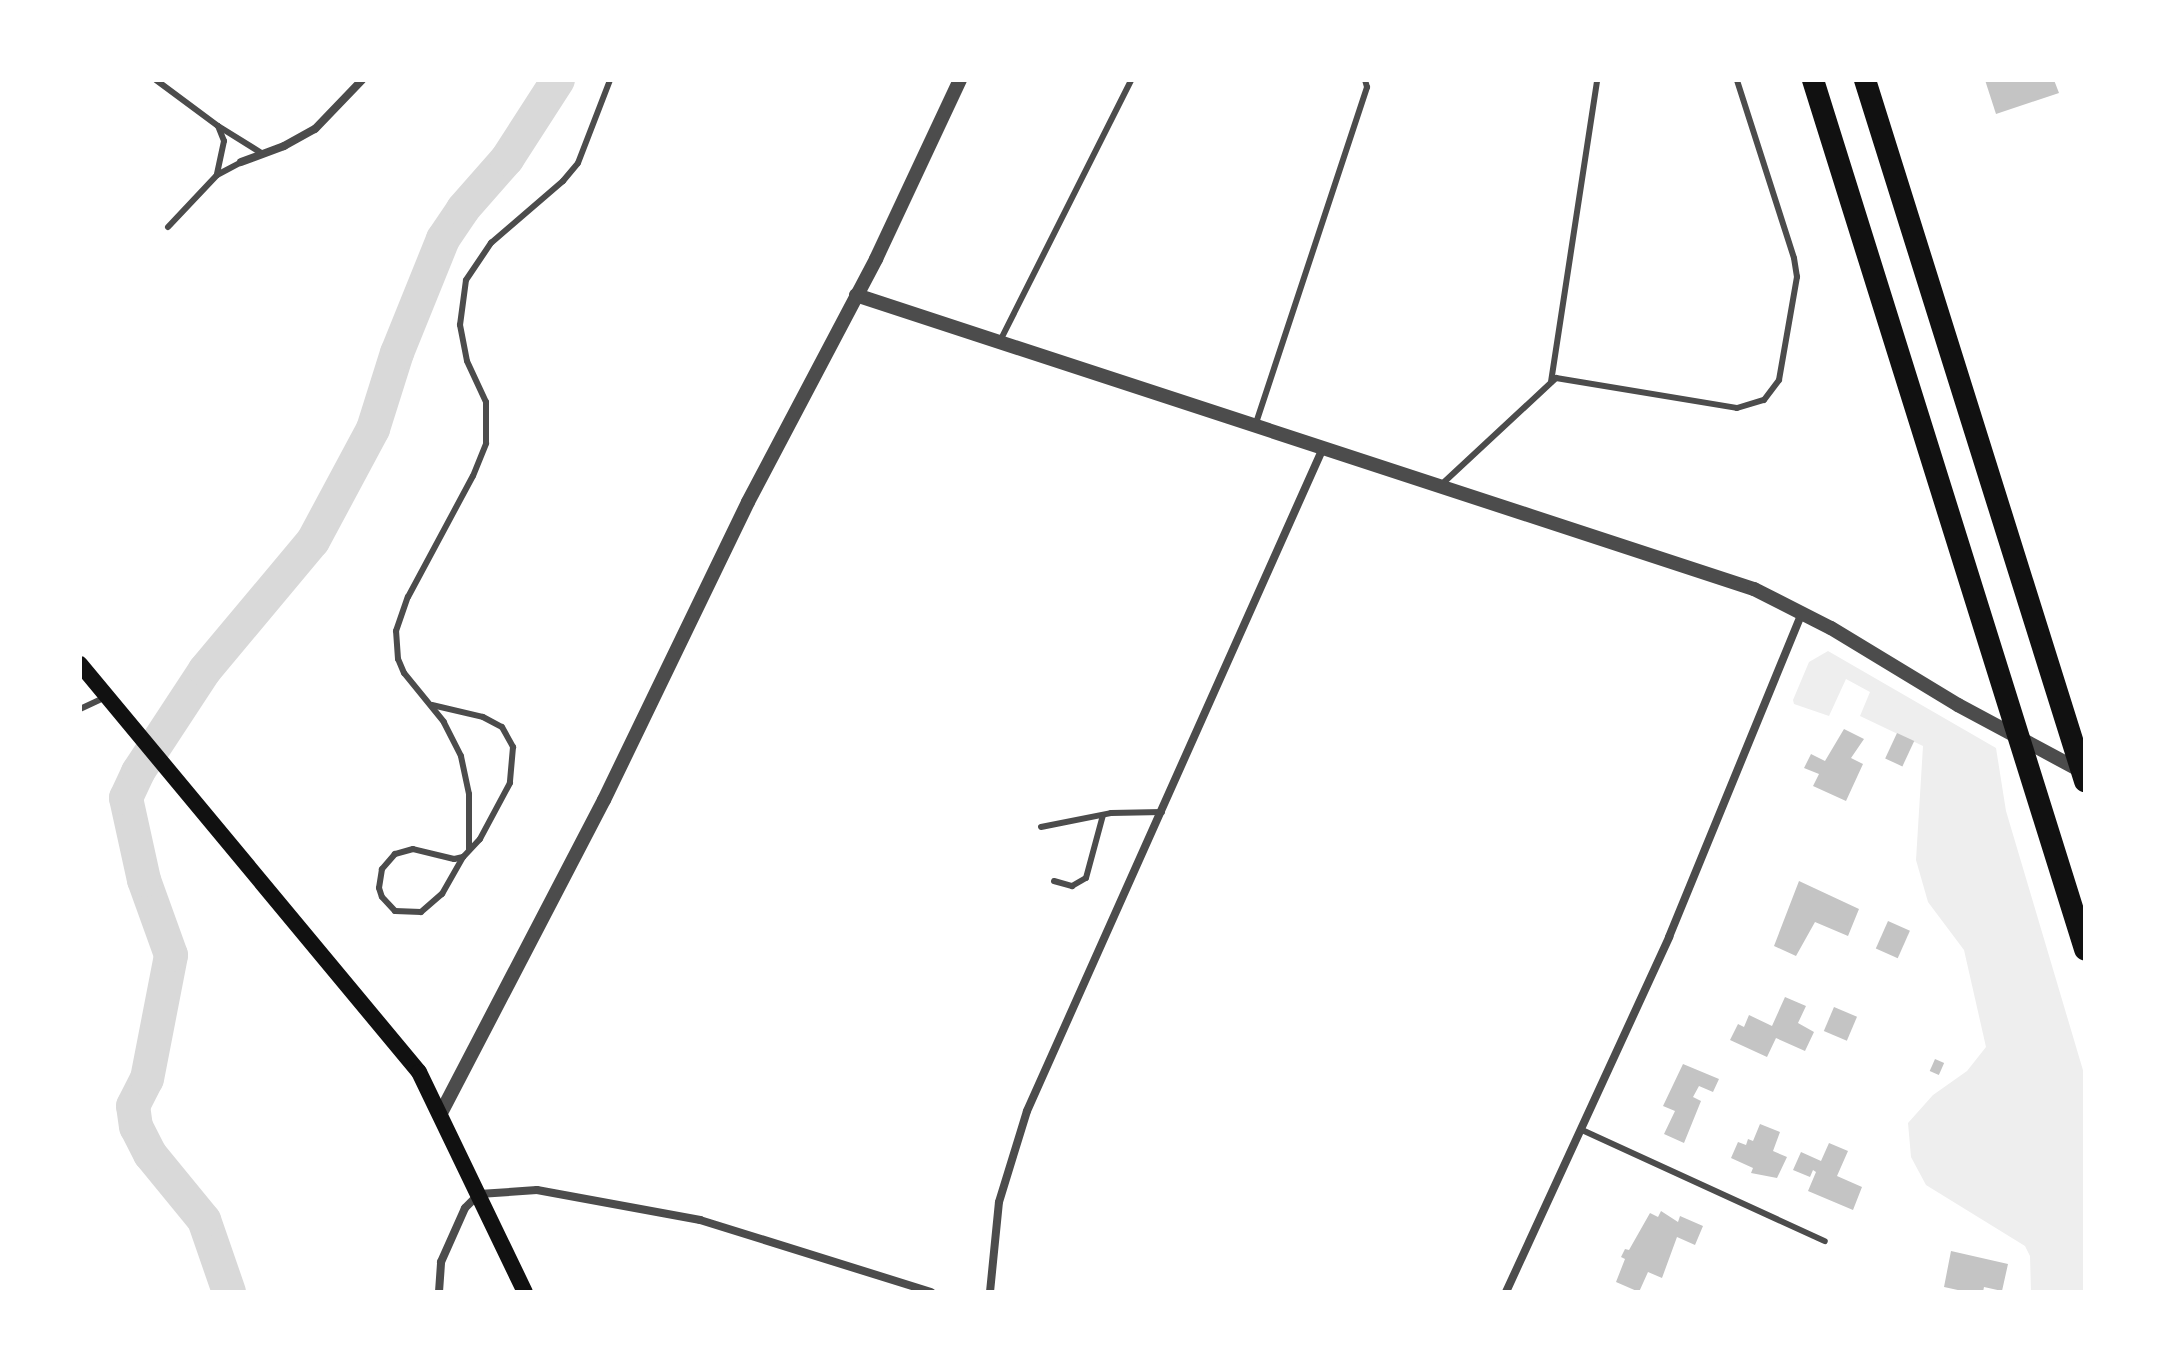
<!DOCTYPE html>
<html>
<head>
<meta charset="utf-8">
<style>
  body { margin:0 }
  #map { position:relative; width:2165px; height:1372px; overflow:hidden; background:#fff; font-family:Helvetica,sans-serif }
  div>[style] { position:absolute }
  .green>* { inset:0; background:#eee }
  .river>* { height:34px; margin:-17px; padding:0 17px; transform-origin:17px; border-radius:17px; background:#d9d9d9 }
  .building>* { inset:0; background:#c4c4c4; transform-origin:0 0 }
  .service>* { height:6px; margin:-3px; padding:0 3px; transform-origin:3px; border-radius:3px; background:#4c4c4c }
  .minor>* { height:8px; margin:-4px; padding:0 4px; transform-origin:4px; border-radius:4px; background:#4c4c4c }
  .tertiary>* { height:14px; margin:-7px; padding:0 7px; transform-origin:7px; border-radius:7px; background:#4c4c4c }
  .secondary>* { height:16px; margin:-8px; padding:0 8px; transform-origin:8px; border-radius:8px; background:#111 }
  .motorway>* { height:22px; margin:-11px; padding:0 11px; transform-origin:11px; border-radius:11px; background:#111 }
  span { translate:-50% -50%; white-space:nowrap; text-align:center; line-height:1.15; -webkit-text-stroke:6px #fff; paint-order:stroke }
  .frame { position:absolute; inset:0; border:82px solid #fff; pointer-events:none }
</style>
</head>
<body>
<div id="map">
  <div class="green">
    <div style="clip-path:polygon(1828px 651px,1996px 748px,2006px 811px,2085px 1077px,2085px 1292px,2031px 1292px,2030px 1256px,2025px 1246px,1926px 1185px,1911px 1157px,1908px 1123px,1933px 1095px,1967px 1071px,1986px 1047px,1964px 950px,1928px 902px,1916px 860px,1923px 746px,1860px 716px,1870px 692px,1846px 679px,1829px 716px,1794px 704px,1793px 700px,1809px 662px)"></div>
  </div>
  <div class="river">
    <div style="left:229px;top:1292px;width:76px;rotate:-109.1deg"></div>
    <div style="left:204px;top:1220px;width:85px;rotate:-129.3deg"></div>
    <div style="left:150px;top:1154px;width:30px;rotate:-117deg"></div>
    <div style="left:136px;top:1127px;width:21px;rotate:-98deg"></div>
    <div style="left:133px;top:1106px;width:30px;rotate:-63deg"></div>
    <div style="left:147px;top:1079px;width:126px;rotate:-79deg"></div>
    <div style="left:171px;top:955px;width:80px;rotate:-109.8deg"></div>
    <div style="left:144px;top:880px;width:84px;rotate:-102.4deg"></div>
    <div style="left:126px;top:798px;width:29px;rotate:-65deg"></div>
    <div style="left:138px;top:772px;width:122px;rotate:-56.7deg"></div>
    <div style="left:205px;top:670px;width:168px;rotate:-50.1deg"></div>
    <div style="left:313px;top:541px;width:127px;rotate:-61.8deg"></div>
    <div style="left:373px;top:429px;width:80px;rotate:-72.5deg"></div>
    <div style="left:397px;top:353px;width:123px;rotate:-68deg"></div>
    <div style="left:443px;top:239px;width:36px;rotate:-56deg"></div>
    <div style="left:463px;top:209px;width:67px;rotate:-48.7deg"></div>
    <div style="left:507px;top:159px;width:94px;rotate:-57.2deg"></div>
  </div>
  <div class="building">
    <div style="clip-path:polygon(1985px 80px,2054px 80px,2059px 93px,1996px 114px)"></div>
    <div style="clip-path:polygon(1844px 729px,1864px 739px,1851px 758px,1863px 764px,1846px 801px,1813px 786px,1819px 774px,1804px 768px,1811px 754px,1825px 761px)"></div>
    <div style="left:1897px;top:733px;width:19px;height:28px;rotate:25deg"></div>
    <div style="clip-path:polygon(1799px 881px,1859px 909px,1848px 936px,1815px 922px,1796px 956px,1774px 946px)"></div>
    <div style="left:1888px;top:921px;width:24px;height:30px;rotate:24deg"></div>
    <div style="clip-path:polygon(1785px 997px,1806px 1006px,1798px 1023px,1814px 1032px,1805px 1051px,1776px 1038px,1767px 1057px,1730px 1040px,1738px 1024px,1744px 1027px,1749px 1015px,1772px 1026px)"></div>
    <div style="left:1834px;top:1007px;width:25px;height:26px;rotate:23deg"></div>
    <div style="left:1935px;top:1059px;width:10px;height:13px;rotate:24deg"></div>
    <div style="clip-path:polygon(1683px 1064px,1719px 1079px,1713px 1092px,1699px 1086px,1693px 1097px,1701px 1101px,1684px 1143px,1664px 1134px,1675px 1111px,1663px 1106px)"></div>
    <div style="clip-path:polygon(1760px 1124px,1780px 1132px,1773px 1151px,1787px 1157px,1777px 1178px,1751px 1173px,1753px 1168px,1731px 1158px,1738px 1142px,1746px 1145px,1748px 1139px,1753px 1141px)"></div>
    <div style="clip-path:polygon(1829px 1143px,1848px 1151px,1837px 1176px,1862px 1187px,1853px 1210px,1808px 1191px,1816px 1172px,1813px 1170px,1810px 1177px,1793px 1170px,1801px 1152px,1821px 1161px)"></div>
    <div style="clip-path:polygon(1661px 1211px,1678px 1222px,1680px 1216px,1703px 1226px,1695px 1245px,1677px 1237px,1662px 1278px,1648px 1272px,1639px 1292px,1616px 1282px,1625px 1259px,1621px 1257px,1625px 1249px,1629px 1250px,1650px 1213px,1658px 1217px)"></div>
    <div style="clip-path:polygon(1951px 1251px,2008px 1264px,2002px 1291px,1984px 1287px,1983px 1292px,1967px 1292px,1944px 1287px)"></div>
  </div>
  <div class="service">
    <div style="left:156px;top:80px;width:77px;rotate:36.6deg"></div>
    <div style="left:218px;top:126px;width:16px;rotate:68deg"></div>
    <div style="left:224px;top:141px;width:35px;rotate:102deg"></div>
    <div style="left:218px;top:126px;width:53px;rotate:31.9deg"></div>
    <div style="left:168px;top:227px;width:71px;rotate:-46.7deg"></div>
    <div style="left:217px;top:175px;width:27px;rotate:-28deg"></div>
    <div style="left:1000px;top:341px;width:292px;rotate:-63.3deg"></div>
    <div style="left:1551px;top:382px;width:305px;rotate:-81.3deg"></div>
    <div style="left:1255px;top:426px;width:357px;rotate:-71.7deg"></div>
    <div style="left:1367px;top:87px;width:7px;rotate:-106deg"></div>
    <div style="left:1442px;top:484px;width:156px;rotate:-42.9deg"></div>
    <div style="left:1556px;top:378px;width:183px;rotate:9.4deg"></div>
    <div style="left:1737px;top:408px;width:28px;rotate:-17deg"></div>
    <div style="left:1764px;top:400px;width:25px;rotate:-53deg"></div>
    <div style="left:1779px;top:380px;width:105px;rotate:-80.1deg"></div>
    <div style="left:1797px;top:277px;width:19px;rotate:-99deg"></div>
    <div style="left:1794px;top:258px;width:187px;rotate:-107.8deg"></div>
    <div style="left:432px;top:705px;width:52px;rotate:13.2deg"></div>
    <div style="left:483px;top:717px;width:21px;rotate:28deg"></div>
    <div style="left:502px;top:727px;width:23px;rotate:61deg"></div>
    <div style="left:513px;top:747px;width:36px;rotate:95deg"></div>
    <div style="left:510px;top:783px;width:64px;rotate:118.2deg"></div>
    <div style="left:480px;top:839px;width:25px;rotate:133deg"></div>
    <div style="left:463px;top:857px;width:9px;rotate:167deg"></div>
    <div style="left:454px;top:859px;width:42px;rotate:-166.3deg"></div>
    <div style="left:413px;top:849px;width:19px;rotate:164deg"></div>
    <div style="left:395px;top:854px;width:20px;rotate:131deg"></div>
    <div style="left:382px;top:869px;width:19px;rotate:99deg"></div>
    <div style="left:379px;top:888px;width:9px;rotate:72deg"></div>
    <div style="left:382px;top:897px;width:19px;rotate:47deg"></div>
    <div style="left:395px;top:911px;width:26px;rotate:2deg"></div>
    <div style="left:421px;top:912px;width:28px;rotate:-41deg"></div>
    <div style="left:442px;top:894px;width:43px;rotate:-60.4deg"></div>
    <div style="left:80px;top:709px;width:29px;rotate:-25deg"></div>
    <div style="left:1041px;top:827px;width:71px;rotate:-11.3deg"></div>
    <div style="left:1111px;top:813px;width:51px;rotate:-1.1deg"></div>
    <div style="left:469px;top:849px;width:55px;rotate:-90deg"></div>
    <div style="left:469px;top:794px;width:39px;rotate:-102deg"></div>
    <div style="left:461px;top:756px;width:38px;rotate:-117deg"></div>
    <div style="left:444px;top:722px;width:63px;rotate:-129.2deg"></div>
    <div style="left:404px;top:673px;width:15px;rotate:-113deg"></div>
    <div style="left:398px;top:659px;width:28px;rotate:-94deg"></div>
    <div style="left:396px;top:631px;width:36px;rotate:-71deg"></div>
    <div style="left:408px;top:597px;width:137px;rotate:-61.8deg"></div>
    <div style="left:473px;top:476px;width:35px;rotate:-68deg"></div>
    <div style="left:486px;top:443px;width:41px;rotate:-90deg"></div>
    <div style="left:486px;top:402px;width:45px;rotate:-114.9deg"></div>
    <div style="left:467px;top:361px;width:37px;rotate:-101deg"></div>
    <div style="left:460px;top:325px;width:45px;rotate:-82.4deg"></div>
    <div style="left:466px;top:280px;width:45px;rotate:-56deg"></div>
    <div style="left:491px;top:243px;width:95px;rotate:-40.7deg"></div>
    <div style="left:563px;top:181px;width:23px;rotate:-50deg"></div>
    <div style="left:578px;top:163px;width:89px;rotate:-68.9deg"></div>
    <div style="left:1054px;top:881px;width:19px;rotate:16deg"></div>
    <div style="left:1072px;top:886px;width:16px;rotate:-30deg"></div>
    <div style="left:1086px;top:878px;width:65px;rotate:-74.9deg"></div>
    <div style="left:1582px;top:1130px;width:267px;rotate:24.6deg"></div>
  </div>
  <div class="minor">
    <div style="left:241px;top:162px;width:46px;rotate:-20.4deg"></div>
    <div style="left:284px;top:146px;width:35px;rotate:-29deg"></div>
    <div style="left:315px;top:129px;width:68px;rotate:-46.2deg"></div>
    <div style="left:439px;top:1292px;width:30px;rotate:-86deg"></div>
    <div style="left:441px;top:1262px;width:59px;rotate:-66deg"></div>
    <div style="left:465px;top:1208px;width:20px;rotate:-45deg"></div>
    <div style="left:479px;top:1194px;width:58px;rotate:-3.9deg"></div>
    <div style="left:537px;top:1190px;width:166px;rotate:10.4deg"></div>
    <div style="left:700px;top:1220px;width:242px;rotate:17.3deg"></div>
    <div style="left:990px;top:1292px;width:90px;rotate:-84.3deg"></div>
    <div style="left:999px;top:1202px;width:95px;rotate:-72.9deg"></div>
    <div style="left:1027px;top:1111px;width:726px;rotate:-65.94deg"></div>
    <div style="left:1506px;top:1292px;width:391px;rotate:-65.3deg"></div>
    <div style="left:1669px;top:937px;width:350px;rotate:-67.7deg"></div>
  </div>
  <div class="tertiary">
    <div style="left:856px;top:295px;width:945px;rotate:18.13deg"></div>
    <div style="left:1754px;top:589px;width:86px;rotate:26.9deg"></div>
    <div style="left:1831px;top:628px;width:149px;rotate:31.2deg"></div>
    <div style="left:1958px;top:705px;width:144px;rotate:28.2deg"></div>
    <div style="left:441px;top:1113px;width:353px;rotate:-62.5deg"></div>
    <div style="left:604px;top:800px;width:331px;rotate:-64.2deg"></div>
    <div style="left:748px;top:502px;width:275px;rotate:-62.2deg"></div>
    <div style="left:876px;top:259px;width:198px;rotate:-64.9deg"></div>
  </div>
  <div class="secondary">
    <div style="left:80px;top:664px;width:530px;rotate:50.28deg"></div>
    <div style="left:419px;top:1072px;width:244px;rotate:64.3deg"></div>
  </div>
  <div class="motorway">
    <div style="left:1813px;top:80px;width:911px;rotate:72.62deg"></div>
    <div style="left:1865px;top:80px;width:735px;rotate:72.58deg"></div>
  </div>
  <div class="frame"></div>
</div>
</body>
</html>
